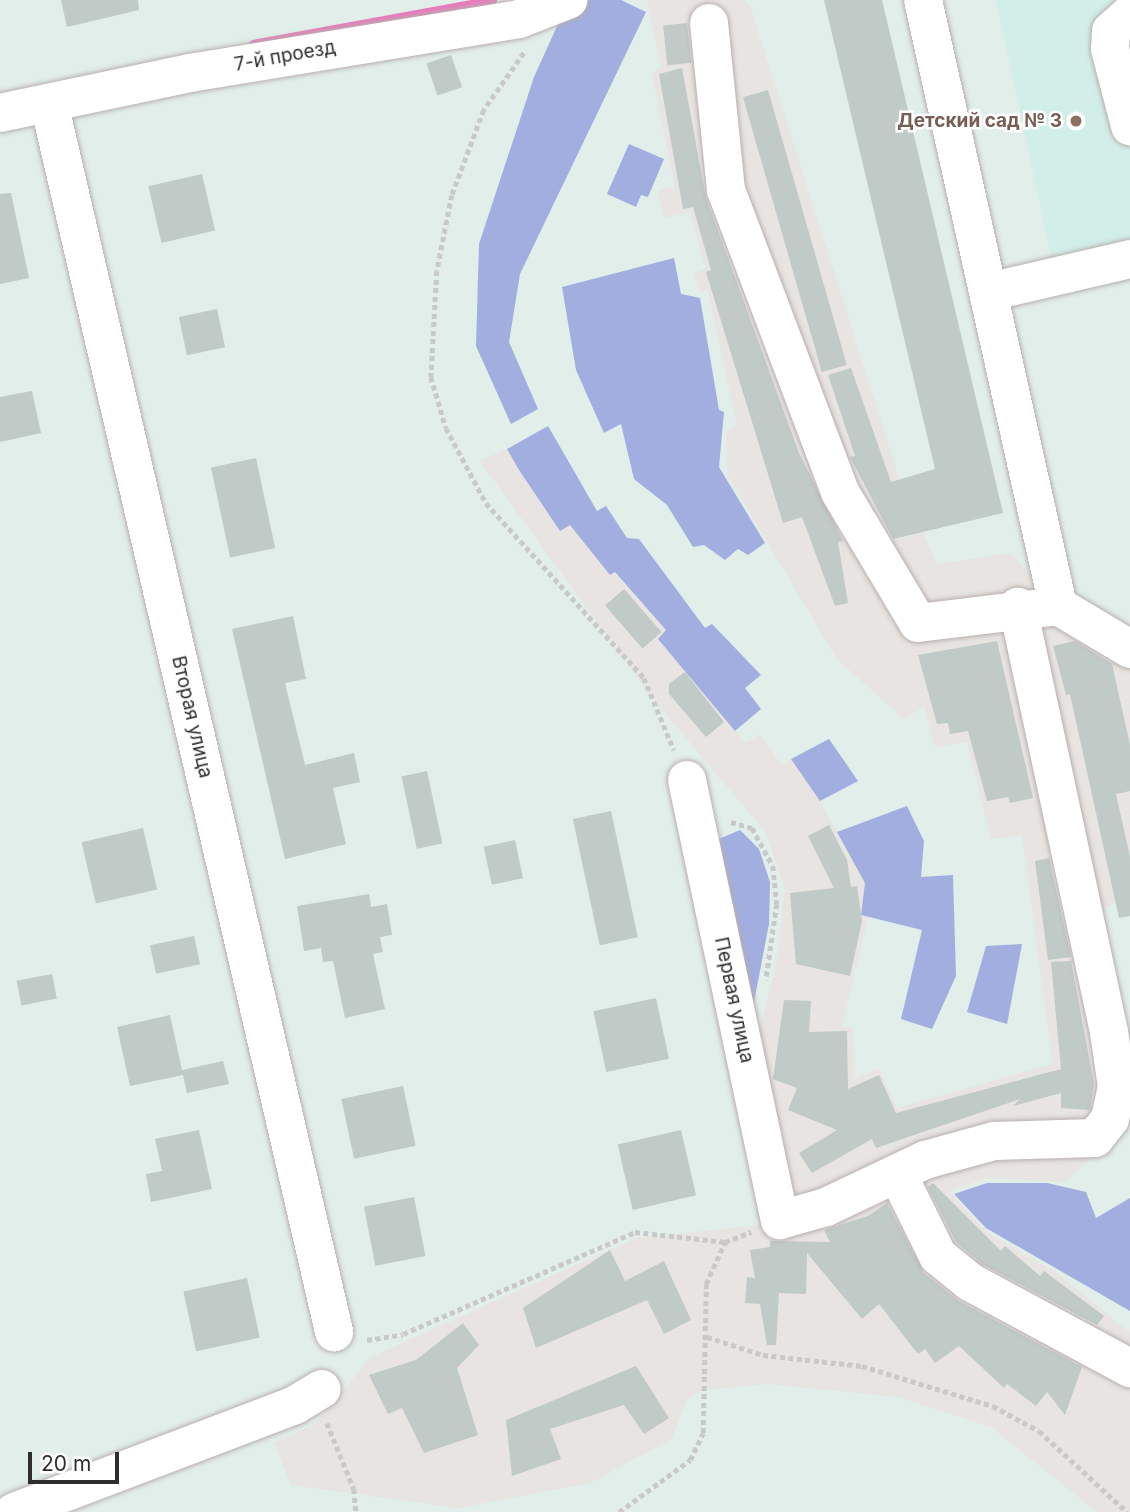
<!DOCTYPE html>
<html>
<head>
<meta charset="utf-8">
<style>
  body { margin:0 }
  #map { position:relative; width:1130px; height:1512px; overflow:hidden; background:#e1eeea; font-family:Inter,sans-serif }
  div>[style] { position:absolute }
  .industrial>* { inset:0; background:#e7e4e1 }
  .education>* { inset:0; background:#d2eee9 }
  .green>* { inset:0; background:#a2aee0 }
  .stream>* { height:9px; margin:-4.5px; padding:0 4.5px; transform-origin:4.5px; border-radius:4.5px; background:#e87cbc }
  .building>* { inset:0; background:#c0cac7; transform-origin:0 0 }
  .path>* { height:4.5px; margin-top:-2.25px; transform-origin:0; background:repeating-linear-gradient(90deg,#c9c9c9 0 5px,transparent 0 8.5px) }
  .roads { filter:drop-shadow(0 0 2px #b9aeae) drop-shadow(0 0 2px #b9aeae) }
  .minor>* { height:38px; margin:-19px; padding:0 19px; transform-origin:19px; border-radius:19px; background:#fff }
  .dots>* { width:19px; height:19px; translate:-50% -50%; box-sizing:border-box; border:4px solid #fff; border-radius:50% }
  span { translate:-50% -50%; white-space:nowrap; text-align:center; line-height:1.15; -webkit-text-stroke:5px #fff; paint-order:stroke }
  .street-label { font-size:19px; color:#2e2e2e }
  .education-label { font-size:19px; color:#785e54; font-weight:700 }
  .right { translate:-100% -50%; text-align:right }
  .scale { position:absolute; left:28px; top:1452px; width:91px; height:32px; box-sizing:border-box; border:4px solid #2e2e2e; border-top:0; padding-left:9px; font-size:21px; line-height:24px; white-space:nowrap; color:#2e2e2e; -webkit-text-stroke:5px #fff; paint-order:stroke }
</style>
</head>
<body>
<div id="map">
  <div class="industrial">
    <div style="clip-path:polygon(647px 0,743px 0,750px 6px,902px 488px,937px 564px,1011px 553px,1082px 630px,1130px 659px,1130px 895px,1099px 912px,1121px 1132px,1065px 1182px,987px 1178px,949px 1191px,986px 1232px,1054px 1271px,1130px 1333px,1130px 1512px,1097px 1512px,991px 1427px,899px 1397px,768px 1384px,702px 1390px,687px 1400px,672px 1439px,590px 1483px,458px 1508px,291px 1485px,274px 1443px,315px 1424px,371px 1357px,636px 1238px,800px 1221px,753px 1054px,778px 958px,785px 888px,765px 831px,652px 698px,480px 461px,507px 449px,560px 531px,570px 524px,667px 630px,658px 639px,746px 743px,760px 734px,782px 765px,791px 759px,806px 775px,865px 883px,861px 915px,868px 917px,842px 1026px,852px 1027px,855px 1078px,879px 1069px,897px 1108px,1053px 1064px,1022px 835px,991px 839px,967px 742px,935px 747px,924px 707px,904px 719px,837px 659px,728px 476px,726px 433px,737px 425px,708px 290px,700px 292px,694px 273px,706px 269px,690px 212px,664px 218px,658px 191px,675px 187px,652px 74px,661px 67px)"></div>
  </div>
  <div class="education">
    <div style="clip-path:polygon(996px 0,1130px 0,1130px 242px,1052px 260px)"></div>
  </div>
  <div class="green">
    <div style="clip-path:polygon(583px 0,621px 0,646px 12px,520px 274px,509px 342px,538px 409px,511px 424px,476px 346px,479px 244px,534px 77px,558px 24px)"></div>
    <div style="clip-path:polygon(629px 144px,664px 159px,648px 197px,641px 195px,636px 207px,607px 194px)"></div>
    <div style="clip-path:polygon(674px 258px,681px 294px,700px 298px,719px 410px,724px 412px,719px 467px,765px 543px,748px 555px,738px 549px,725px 560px,704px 545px,693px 547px,667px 505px,634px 479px,621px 424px,604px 433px,576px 370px,562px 287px)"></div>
    <div style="clip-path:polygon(548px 426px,597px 511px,606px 506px,627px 538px,639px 539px,705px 628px,712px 624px,761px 675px,745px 688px,761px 709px,735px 731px,658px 639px,666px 630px,615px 572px,610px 575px,570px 525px,560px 531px,519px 470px,507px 449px)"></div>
    <div style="clip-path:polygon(829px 739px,858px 781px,820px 801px,791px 759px)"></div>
    <div style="clip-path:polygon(907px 806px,924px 841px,921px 877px,953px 875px,956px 976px,932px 1029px,901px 1019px,922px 930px,861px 915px,865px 883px,837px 832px)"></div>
    <div style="clip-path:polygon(740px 830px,759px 849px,770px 882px,769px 924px,753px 1007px,714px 841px)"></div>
    <div style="clip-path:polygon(1022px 944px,1007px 1024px,967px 1012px,986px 946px)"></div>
    <div style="clip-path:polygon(987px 1183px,1047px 1183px,1086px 1192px,1096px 1218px,1130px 1198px,1130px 1311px,986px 1228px,954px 1194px)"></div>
  </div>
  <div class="stream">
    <div style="left:253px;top:44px;width:243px;rotate:-10.4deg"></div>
  </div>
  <div class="building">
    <div style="clip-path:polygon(61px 0,138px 0,139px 10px,67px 27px)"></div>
    <div style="clip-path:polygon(824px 0,882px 0,1003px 513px,893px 539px,850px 457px,855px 456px,828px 375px,851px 368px,891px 482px,935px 469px)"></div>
    <div style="left:687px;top:23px;width:40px;height:24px;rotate:84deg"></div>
    <div style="left:451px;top:55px;width:34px;height:26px;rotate:71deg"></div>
    <div style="clip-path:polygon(682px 68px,706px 198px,799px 453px,843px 541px,838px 542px,848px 603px,835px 606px,802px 517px,783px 523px,706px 272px,711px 270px,693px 207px,683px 209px,659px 74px)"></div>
    <div style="left:768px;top:90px;width:286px;height:26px;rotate:74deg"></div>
    <div style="left:202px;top:174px;width:58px;height:55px;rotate:77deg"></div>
    <div style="clip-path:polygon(11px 193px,29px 278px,0 284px,0 194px)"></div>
    <div style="left:217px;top:309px;width:39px;height:39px;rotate:78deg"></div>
    <div style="clip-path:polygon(32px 391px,41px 433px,0 442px,0 397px)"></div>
    <div style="left:256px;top:458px;width:92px;height:46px;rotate:78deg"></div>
    <div style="left:624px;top:589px;width:57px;height:25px;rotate:49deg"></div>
    <div style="clip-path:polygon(293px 616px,306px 679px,285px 683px,305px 765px,354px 753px,360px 782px,333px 788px,346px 844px,285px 859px,232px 629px)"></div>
    <div style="clip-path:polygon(997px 641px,1033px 798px,1010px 803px,1008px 797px,987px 801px,968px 731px,950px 734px,948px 723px,937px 724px,918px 655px)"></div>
    <div style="clip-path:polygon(1075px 641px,1112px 664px,1130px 745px,1130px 791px,1116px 794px,1130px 857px,1130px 916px,1119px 918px,1070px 694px,1066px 695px,1053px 646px)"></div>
    <div style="clip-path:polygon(685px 672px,724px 722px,706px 737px,669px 694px,669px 684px)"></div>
    <div style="left:427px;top:771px;width:74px;height:26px;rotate:78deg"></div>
    <div style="left:611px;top:811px;width:129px;height:39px;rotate:78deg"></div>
    <div style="clip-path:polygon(829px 825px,847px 860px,851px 887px,857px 886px,862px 921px,850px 976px,796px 964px,790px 893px,834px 888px,808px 836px)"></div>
    <div style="left:143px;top:828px;width:63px;height:63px;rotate:77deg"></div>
    <div style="left:515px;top:840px;width:39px;height:32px;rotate:78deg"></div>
    <div style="clip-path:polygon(1049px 858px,1071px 957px,1048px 960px,1035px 861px)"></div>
    <div style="clip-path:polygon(369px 894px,371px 907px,387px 904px,392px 935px,380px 937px,383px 952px,373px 954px,385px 1009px,345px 1018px,333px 961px,323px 962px,321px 948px,304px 951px,297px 906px)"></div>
    <div style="left:194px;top:936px;width:29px;height:45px;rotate:78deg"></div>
    <div style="clip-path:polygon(1071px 961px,1094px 1084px,1090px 1110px,1061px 1108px,1061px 1093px,1013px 1106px,1020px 1099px,876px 1148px,872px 1139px,812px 1173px,799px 1153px,837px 1130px,788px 1110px,797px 1088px,773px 1079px,784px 1000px,811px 1001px,809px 1032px,847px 1031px,848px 1089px,879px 1075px,896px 1113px,1061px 1069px,1051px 962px)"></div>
    <div style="left:52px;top:974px;width:25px;height:36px;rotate:79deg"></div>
    <div style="left:656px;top:998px;width:62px;height:64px;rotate:78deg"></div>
    <div style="clip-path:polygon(170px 1015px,182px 1070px,223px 1061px,229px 1084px,187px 1093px,183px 1075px,130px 1086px,117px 1027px)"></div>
    <div style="left:403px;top:1086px;width:61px;height:63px;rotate:78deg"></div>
    <div style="clip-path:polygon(199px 1130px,212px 1189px,151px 1202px,146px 1174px,162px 1171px,155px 1139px)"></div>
    <div style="left:681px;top:1130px;width:67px;height:65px;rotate:77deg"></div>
    <div style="clip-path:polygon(933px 1183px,1001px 1251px,1005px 1246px,1040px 1276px,1044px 1271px,1104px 1316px,1097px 1325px,982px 1264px,956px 1242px,928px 1187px)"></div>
    <div style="left:414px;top:1197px;width:60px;height:51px;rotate:79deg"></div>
    <div style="clip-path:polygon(887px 1203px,924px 1273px,959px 1301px,1082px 1367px,1065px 1415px,1047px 1392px,1036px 1406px,1007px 1384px,1004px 1388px,959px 1346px,935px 1363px,925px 1349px,918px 1354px,879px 1304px,862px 1319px,807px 1253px,806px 1294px,779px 1293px,776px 1345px,767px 1345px,760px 1304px,745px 1303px,747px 1277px,755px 1278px,750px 1250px,770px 1247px,770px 1241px,830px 1242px,824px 1230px,868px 1216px)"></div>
    <div style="clip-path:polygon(610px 1250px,625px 1281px,664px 1261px,691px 1320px,664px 1334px,647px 1300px,536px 1348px,523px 1308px)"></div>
    <div style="left:247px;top:1278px;width:61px;height:65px;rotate:78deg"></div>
    <div style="clip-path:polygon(463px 1323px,479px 1345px,457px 1368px,478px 1435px,424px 1453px,402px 1408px,388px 1414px,369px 1375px,416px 1360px)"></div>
    <div style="clip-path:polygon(636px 1366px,669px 1418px,644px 1434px,624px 1405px,550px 1429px,561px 1459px,512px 1476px,506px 1420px)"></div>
  </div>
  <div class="path">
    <div style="left:524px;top:53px;width:70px;rotate:125.1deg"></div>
    <div style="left:484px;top:110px;width:91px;rotate:110.6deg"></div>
    <div style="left:452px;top:195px;width:77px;rotate:101.2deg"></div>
    <div style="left:437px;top:271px;width:106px;rotate:93.2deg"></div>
    <div style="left:431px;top:377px;width:53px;rotate:73.6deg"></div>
    <div style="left:446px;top:428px;width:85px;rotate:61.9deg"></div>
    <div style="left:486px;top:503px;width:236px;rotate:47.9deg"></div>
    <div style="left:644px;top:678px;width:78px;rotate:67.4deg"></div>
    <div style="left:731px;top:822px;width:22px;rotate:16deg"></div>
    <div style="left:752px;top:828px;width:43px;rotate:61.1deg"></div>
    <div style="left:773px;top:866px;width:38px;rotate:84deg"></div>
    <div style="left:777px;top:904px;width:77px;rotate:98.2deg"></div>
    <div style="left:707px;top:1337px;width:59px;rotate:17.8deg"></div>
    <div style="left:763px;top:1355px;width:100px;rotate:6.3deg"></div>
    <div style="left:862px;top:1366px;width:137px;rotate:17deg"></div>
    <div style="left:993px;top:1406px;width:52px;rotate:28.5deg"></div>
    <div style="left:1039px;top:1431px;width:120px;rotate:42.6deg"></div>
    <div style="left:367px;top:1340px;width:36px;rotate:-9deg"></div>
    <div style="left:403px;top:1334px;width:253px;rotate:-23.7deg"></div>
    <div style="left:635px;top:1232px;width:91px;rotate:6.3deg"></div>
    <div style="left:327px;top:1423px;width:71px;rotate:67.8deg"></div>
    <div style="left:354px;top:1489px;width:23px;rotate:85deg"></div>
    <div style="left:619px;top:1512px;width:88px;rotate:-36.2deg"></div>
    <div style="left:690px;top:1460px;width:30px;rotate:-64deg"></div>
    <div style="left:703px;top:1433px;width:149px;rotate:-88.8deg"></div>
    <div style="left:706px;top:1284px;width:46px;rotate:-65.7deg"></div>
    <div style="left:725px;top:1242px;width:28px;rotate:-21deg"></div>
  </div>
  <div class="roads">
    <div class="minor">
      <div style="left:923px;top:0;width:621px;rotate:77.44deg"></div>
      <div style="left:1130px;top:14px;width:25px;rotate:138deg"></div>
      <div style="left:1111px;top:31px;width:18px;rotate:93deg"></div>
      <div style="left:1110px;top:49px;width:80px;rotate:75.4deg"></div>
      <div style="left:709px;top:23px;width:168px;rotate:84.2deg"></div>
      <div style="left:726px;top:190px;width:323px;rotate:69.3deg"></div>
      <div style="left:840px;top:492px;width:152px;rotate:59.2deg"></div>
      <div style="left:918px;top:623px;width:141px;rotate:-6.9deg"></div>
      <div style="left:1058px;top:606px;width:84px;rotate:30.8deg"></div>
      <div style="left:49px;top:103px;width:1262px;rotate:76.94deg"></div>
      <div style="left:0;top:113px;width:194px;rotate:-11.9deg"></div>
      <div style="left:190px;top:73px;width:333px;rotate:-9.3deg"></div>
      <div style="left:519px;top:19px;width:53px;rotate:-21.2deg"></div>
      <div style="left:993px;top:291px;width:141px;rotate:-13.1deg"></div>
      <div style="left:687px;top:780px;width:450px;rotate:78.1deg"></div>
      <div style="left:780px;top:1220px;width:48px;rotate:-15.8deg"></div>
      <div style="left:826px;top:1207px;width:110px;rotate:-25.4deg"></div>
      <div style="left:925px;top:1160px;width:72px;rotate:-15.4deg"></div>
      <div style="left:994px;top:1141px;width:101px;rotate:-1.7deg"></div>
      <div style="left:1095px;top:1138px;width:24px;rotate:-52deg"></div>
      <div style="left:1110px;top:1119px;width:33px;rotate:-78deg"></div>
      <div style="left:1117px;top:1087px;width:56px;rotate:-98.3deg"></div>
      <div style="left:1109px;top:1032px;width:435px;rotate:-102.1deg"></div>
      <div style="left:898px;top:1175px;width:90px;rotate:63.7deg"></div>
      <div style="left:938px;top:1256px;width:41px;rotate:39.1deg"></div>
      <div style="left:970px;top:1282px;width:182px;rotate:28.3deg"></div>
      <div style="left:14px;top:1512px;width:301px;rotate:-20.8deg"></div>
      <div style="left:295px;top:1405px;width:31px;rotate:-31deg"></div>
    </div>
  </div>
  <div class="dots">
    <div style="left:1076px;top:121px;background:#8d6e63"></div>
  </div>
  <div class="street-label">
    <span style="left:285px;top:56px;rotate:-10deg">7-й проезд</span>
    <span style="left:192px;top:717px;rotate:77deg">Вторая улица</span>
    <span style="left:734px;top:1000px;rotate:78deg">Первая улица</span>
  </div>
  <div class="education-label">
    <span class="right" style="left:1062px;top:121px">Детский сад № 3</span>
  </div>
  <div class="scale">20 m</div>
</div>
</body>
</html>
